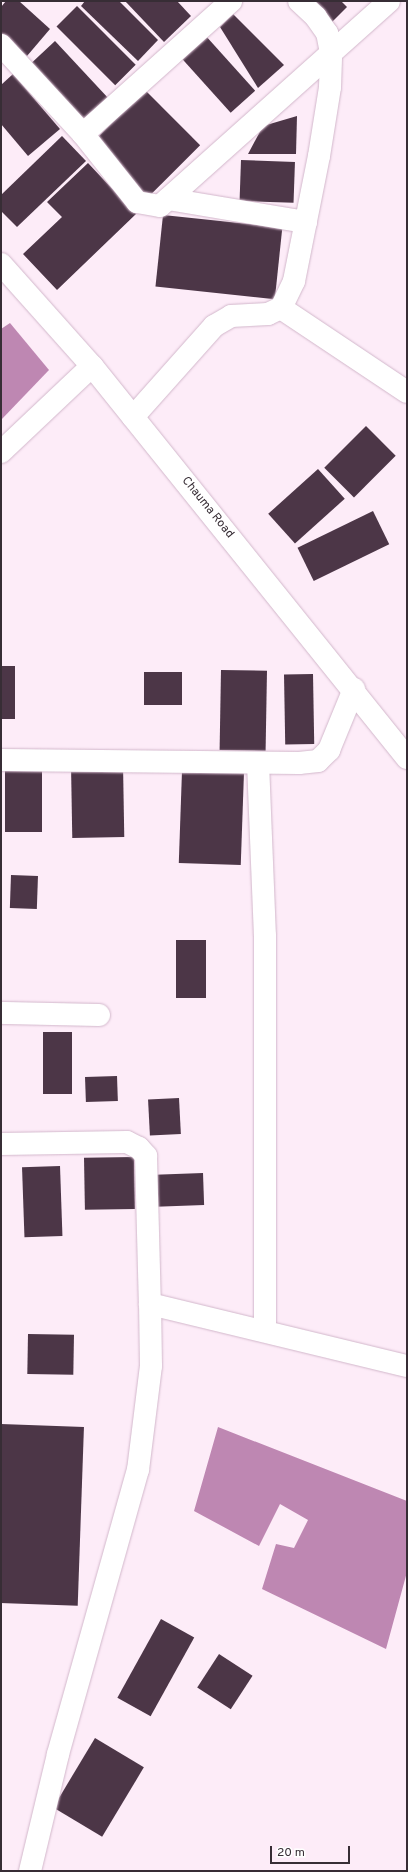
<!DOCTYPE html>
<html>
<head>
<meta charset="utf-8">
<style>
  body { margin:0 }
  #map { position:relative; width:408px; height:1872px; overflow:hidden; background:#fdecf8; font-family:Overpass,sans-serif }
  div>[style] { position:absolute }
  .water>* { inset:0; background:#be87b2 }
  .building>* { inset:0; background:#4c3647; transform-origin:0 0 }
  .roads { filter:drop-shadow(0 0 1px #d2b7cb) drop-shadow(0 0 1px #d2b7cb) }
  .minor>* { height:22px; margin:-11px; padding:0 11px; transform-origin:11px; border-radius:11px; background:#fff }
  span { translate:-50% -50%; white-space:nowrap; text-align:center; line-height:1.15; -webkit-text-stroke:4px #fff; paint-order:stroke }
  .street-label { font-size:12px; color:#372d35 }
  .frame { position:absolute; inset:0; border:2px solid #372d35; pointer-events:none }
  .scale { position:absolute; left:270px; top:1846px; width:80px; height:18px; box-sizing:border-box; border:2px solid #372d35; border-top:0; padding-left:5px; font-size:12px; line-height:14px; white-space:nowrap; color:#372d35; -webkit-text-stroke:3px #fff; paint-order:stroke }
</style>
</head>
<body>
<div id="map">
  <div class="water">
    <div style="clip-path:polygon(10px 323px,49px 370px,1px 420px,1px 329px)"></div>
    <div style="clip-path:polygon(218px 1427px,407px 1501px,407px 1572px,386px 1649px,262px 1589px,276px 1544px,294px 1548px,308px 1520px,280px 1504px,259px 1546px,194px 1511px)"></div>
  </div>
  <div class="building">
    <div style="clip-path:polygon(6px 1px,19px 1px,50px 29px,27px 56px,1px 33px,1px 7px)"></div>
    <div style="clip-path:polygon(85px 1px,119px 1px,158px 40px,138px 61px,81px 6px)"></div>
    <div style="clip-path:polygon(125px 1px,177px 1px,191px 16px,164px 42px)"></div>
    <div style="clip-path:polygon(304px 1px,341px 1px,347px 7px,328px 26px)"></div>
    <div style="left:77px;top:6px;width:83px;height:29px;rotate:45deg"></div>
    <div style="clip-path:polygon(233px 14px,284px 65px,258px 88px,220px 27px)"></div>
    <div style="left:205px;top:35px;width:75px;height:33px;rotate:48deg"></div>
    <div style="left:55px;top:41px;width:85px;height:34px;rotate:47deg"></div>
    <div style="clip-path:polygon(13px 74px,60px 129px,28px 156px,1px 124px,1px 85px)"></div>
    <div style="left:145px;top:90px;width:78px;height:74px;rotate:45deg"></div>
    <div style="clip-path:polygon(297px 116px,296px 154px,248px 154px,263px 126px)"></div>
    <div style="clip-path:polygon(62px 136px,86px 161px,17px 227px,1px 211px,1px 195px)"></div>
    <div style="left:241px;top:160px;width:54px;height:41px;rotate:2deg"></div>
    <div style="clip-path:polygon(88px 163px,136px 214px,57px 290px,23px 254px,62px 217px,47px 202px)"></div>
    <div style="left:163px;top:215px;width:120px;height:72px;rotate:6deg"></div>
    <div style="left:366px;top:426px;width:42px;height:59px;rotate:45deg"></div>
    <div style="left:318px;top:469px;width:40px;height:67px;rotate:48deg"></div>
    <div style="left:373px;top:511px;width:37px;height:84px;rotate:64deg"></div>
    <div style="left:1px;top:666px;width:14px;height:53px"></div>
    <div style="left:221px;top:670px;width:46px;height:80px;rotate:1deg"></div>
    <div style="left:182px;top:672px;width:33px;height:38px;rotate:90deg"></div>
    <div style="left:313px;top:674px;width:70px;height:29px;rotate:89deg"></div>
    <div style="left:5px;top:762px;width:37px;height:70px"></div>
    <div style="left:123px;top:764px;width:73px;height:52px;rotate:89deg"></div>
    <div style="left:182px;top:771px;width:62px;height:92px;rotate:2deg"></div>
    <div style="left:11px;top:875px;width:27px;height:33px;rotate:2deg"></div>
    <div style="left:176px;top:940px;width:30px;height:58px"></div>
    <div style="left:43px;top:1032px;width:29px;height:62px"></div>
    <div style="left:117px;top:1076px;width:25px;height:32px;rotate:88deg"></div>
    <div style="left:179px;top:1098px;width:36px;height:31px;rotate:87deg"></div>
    <div style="left:134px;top:1157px;width:52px;height:50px;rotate:89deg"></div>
    <div style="left:60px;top:1166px;width:70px;height:38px;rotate:88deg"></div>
    <div style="left:203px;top:1173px;width:32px;height:55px;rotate:88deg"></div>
    <div style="left:28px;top:1334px;width:46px;height:40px;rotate:1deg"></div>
    <div style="left:1px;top:1424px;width:83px;height:179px;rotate:2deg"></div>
    <div style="left:161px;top:1619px;width:38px;height:90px;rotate:29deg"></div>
    <div style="left:219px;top:1654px;width:40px;height:40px;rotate:33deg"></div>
    <div style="left:95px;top:1738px;width:57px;height:81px;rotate:31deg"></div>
  </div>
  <div class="roads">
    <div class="minor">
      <div style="left:1px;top:45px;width:121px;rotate:47.3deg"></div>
      <div style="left:83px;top:134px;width:199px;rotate:-41.9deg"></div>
      <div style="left:83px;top:134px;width:87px;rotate:51.5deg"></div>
      <div style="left:137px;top:202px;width:23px;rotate:10deg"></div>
      <div style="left:160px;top:206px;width:307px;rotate:-41.8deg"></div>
      <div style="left:168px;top:199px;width:140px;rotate:9.5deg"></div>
      <div style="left:1px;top:264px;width:137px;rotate:48.3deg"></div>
      <div style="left:92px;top:366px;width:503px;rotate:51.22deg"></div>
      <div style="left:281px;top:308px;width:151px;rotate:33.7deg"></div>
      <div style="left:133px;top:417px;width:122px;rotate:-48.3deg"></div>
      <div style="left:214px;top:326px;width:20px;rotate:-30deg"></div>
      <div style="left:231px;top:316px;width:37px;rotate:-3deg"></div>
      <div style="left:268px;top:314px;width:14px;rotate:-25deg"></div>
      <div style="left:281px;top:308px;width:30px;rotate:-64deg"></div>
      <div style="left:294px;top:281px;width:127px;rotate:-78.7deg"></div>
      <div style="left:319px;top:156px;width:70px;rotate:-80.9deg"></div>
      <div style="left:330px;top:87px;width:34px;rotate:-88deg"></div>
      <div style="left:331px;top:53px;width:20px;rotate:-101deg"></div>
      <div style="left:327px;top:33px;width:19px;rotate:-125deg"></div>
      <div style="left:316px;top:17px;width:23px;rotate:-137deg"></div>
      <div style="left:1px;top:452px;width:125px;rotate:-43.4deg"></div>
      <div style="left:1px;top:760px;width:298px;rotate:0.6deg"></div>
      <div style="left:299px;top:763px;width:19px;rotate:-6deg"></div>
      <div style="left:318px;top:761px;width:16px;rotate:-45deg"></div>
      <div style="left:329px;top:750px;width:66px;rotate:-67.7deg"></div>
      <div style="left:258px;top:763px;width:173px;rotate:87.7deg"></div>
      <div style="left:265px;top:936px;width:394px;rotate:90deg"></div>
      <div style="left:1px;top:1013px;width:98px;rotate:1.2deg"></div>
      <div style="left:1px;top:1144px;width:126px;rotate:-0.9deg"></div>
      <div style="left:127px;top:1142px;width:13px;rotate:27deg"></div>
      <div style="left:139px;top:1148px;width:11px;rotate:49deg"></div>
      <div style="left:146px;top:1156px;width:148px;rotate:88.5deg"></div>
      <div style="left:30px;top:1871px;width:120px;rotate:-76.5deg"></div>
      <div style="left:58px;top:1754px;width:295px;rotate:-74.3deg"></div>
      <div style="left:138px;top:1470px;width:105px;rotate:-82.9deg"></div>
      <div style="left:151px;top:1366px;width:62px;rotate:-90.9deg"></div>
      <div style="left:150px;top:1304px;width:264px;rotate:13.6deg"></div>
    </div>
  </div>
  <div class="street-label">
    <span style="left:207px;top:508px;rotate:51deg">Chauma Road</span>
  </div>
  <div class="frame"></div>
  <div class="scale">20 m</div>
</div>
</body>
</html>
